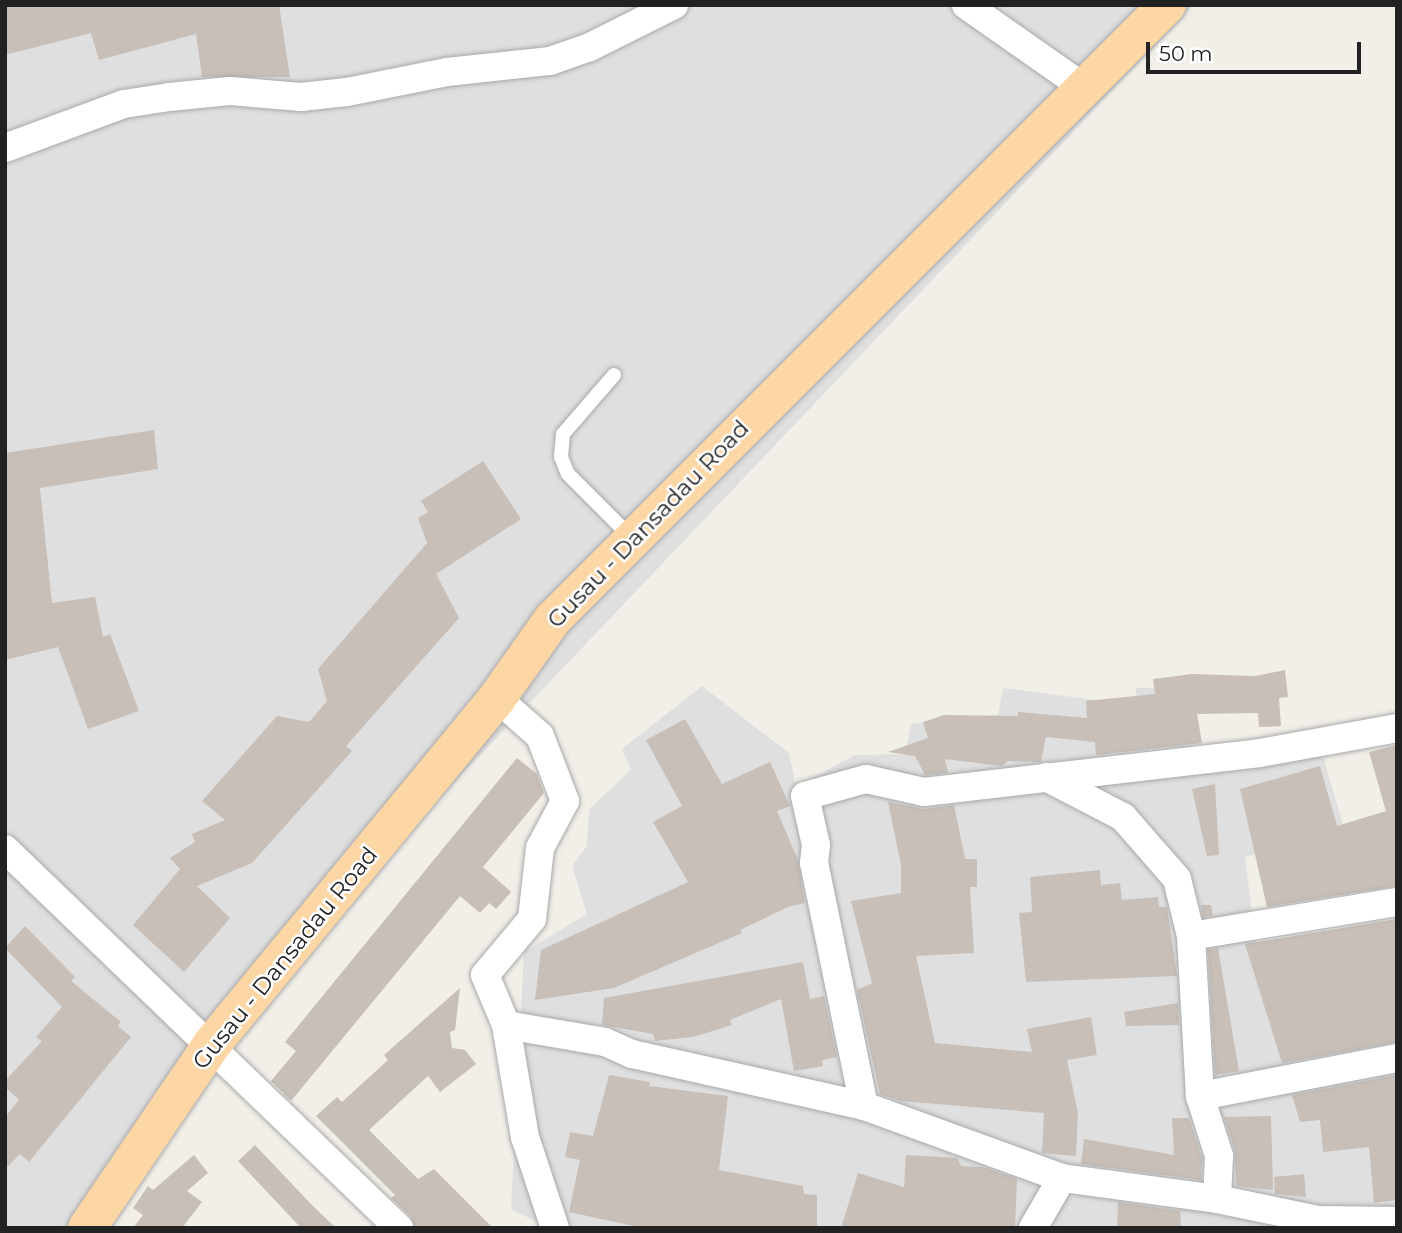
<!DOCTYPE html>
<html>
<head>
<meta charset="utf-8">
<style>
  body { margin:0 }
  #map { position:relative; width:1402px; height:1233px; overflow:hidden; background:#f2efe9; font-family:Montserrat,sans-serif }
  div>[style] { position:absolute }
  .residential>* { inset:0; background:#e0dfdf }
  .building>* { inset:0; background:#c7bfb8 }
  .roads { filter:drop-shadow(0 0 2px #a9a9a9) drop-shadow(0 0 2px #a9a9a9) }
  .lane>* { height:14px; margin:-7px; padding:0 7px; transform-origin:7px; border-radius:7px; background:#fff }
  .street>* { height:28px; margin:-14px; padding:0 14px; transform-origin:14px; border-radius:14px; background:#fff }
  .primary>* { height:38px; margin:-19px; padding:0 19px; transform-origin:19px; border-radius:19px; background:#fcd6a4 }
  span { translate:-50% -50%; white-space:nowrap; text-align:center; line-height:1.15; -webkit-text-stroke:5px #fff; paint-order:stroke }
  .street-label { font-size:23px; color:#222 }
  .frame { position:absolute; inset:0; border:7px solid #222; pointer-events:none }
  .scale { position:absolute; left:1146px; top:42px; width:215px; height:32px; box-sizing:border-box; border:4px solid #222; border-top:0; padding-left:9px; font-size:21px; line-height:24px; white-space:nowrap; color:#222; -webkit-text-stroke:5px #fff; paint-order:stroke }
</style>
</head>
<body>
<div id="map">
  <div class="residential">
    <div style="clip-path:polygon(5px 5px,1194px 5px,283px 962px,64px 1228px,5px 1228px)"></div>
    <div style="clip-path:polygon(702px 686px,789px 753px,796px 787px,855px 755px,905px 754px,911px 724px,998px 715px,1003px 688px,1135px 705px,1136px 688px,1190px 688px,1196px 769px,1323px 756px,1346px 835px,1245px 857px,1256px 946px,1397px 921px,1397px 1228px,549px 1228px,511px 1209px,524px 952px,587px 914px,572px 866px,587px 846px,589px 809px,631px 770px,622px 749px)"></div>
  </div>
  <div class="building">
    <div style="clip-path:polygon(5px 5px,279px 5px,290px 77px,202px 77px,196px 34px,99px 60px,91px 33px,5px 55px)"></div>
    <div style="clip-path:polygon(154px 430px,158px 469px,40px 488px,52px 603px,95px 597px,103px 637px,110px 634px,139px 711px,88px 729px,58px 647px,5px 660px,5px 453px)"></div>
    <div style="clip-path:polygon(483px 461px,521px 519px,436px 574px,459px 618px,346px 746px,352px 751px,252px 863px,197px 886px,230px 918px,184px 972px,133px 925px,180px 869px,170px 858px,195px 842px,192px 834px,225px 820px,202px 801px,277px 716px,309px 722px,327px 701px,318px 669px,427px 543px,418px 518px,428px 512px,421px 501px)"></div>
    <div style="clip-path:polygon(1285px 670px,1288px 697px,1279px 698px,1281px 726px,1259px 727px,1258px 713px,1197px 714px,1202px 743px,1096px 755px,1095px 742px,1046px 737px,1041px 762px,1008px 761px,1002px 766px,945px 759px,948px 773px,925px 775px,915px 756px,888px 752px,928px 738px,923px 722px,944px 715px,1018px 716px,1018px 712px,1087px 718px,1086px 701px,1155px 694px,1153px 679px,1192px 674px,1255px 676px)"></div>
    <div style="clip-path:polygon(685px 719px,722px 784px,770px 762px,790px 806px,777px 811px,798px 860px,805px 903px,788px 907px,740px 930px,742px 933px,614px 988px,535px 1000px,541px 950px,688px 882px,653px 822px,682px 806px,646px 740px)"></div>
    <div style="clip-path:polygon(1397px 745px,1397px 886px,1267px 907px,1240px 789px,1320px 766px,1337px 826px,1386px 811px,1369px 752px)"></div>
    <div style="clip-path:polygon(517px 758px,537px 774px,544px 793px,483px 867px,511px 892px,496px 909px,489px 903px,480px 913px,460px 896px,291px 1101px,271px 1081px,296px 1051px,285px 1042px)"></div>
    <div style="clip-path:polygon(1215px 784px,1219px 855px,1207px 856px,1192px 789px)"></div>
    <div style="clip-path:polygon(888px 802px,925px 809px,954px 805px,965px 859px,977px 859px,977px 887px,970px 887px,974px 953px,916px 956px,935px 1043px,1032px 1052px,1027px 1029px,1091px 1017px,1097px 1055px,1067px 1060px,1078px 1113px,1076px 1156px,1042px 1153px,1044px 1113px,900px 1101px,880px 1094px,857px 990px,872px 983px,851px 901px,901px 893px,901px 865px)"></div>
    <div style="clip-path:polygon(1100px 870px,1101px 885px,1120px 883px,1122px 900px,1158px 897px,1159px 907px,1167px 907px,1177px 976px,1026px 982px,1019px 913px,1032px 912px,1030px 877px)"></div>
    <div style="clip-path:polygon(1201px 905px,1211px 905px,1213px 916px,1203px 917px)"></div>
    <div style="clip-path:polygon(1397px 919px,1397px 1042px,1282px 1063px,1245px 944px)"></div>
    <div style="clip-path:polygon(25px 926px,75px 977px,71px 981px,121px 1022px,118px 1026px,131px 1037px,29px 1162px,20px 1154px,5px 1169px,5px 1117px,19px 1100px,5px 1087px,5px 1081px,42px 1041px,36px 1037px,62px 1007px,5px 948px)"></div>
    <div style="clip-path:polygon(1218px 948px,1239px 1071px,1215px 1075px,1208px 950px)"></div>
    <div style="clip-path:polygon(803px 962px,810px 999px,824px 996px,837px 1057px,822px 1060px,823px 1066px,794px 1071px,781px 999px,730px 1020px,732px 1025px,693px 1037px,655px 1041px,653px 1034px,602px 1025px,604px 998px)"></div>
    <div style="clip-path:polygon(460px 988px,455px 1030px,450px 1032px,452px 1048px,465px 1050px,476px 1064px,440px 1092px,428px 1076px,369px 1130px,418px 1179px,434px 1169px,493px 1228px,415px 1228px,411px 1217px,391px 1198px,395px 1195px,316px 1116px,337px 1097px,342px 1102px,388px 1060px,384px 1055px)"></div>
    <div style="clip-path:polygon(1178px 1003px,1179px 1025px,1126px 1026px,1124px 1012px)"></div>
    <div style="clip-path:polygon(609px 1075px,650px 1082px,649px 1086px,728px 1096px,719px 1170px,803px 1186px,804px 1194px,817px 1195px,817px 1228px,643px 1228px,569px 1212px,580px 1160px,565px 1157px,570px 1132px,593px 1136px)"></div>
    <div style="clip-path:polygon(1397px 1075px,1397px 1200px,1374px 1203px,1369px 1147px,1323px 1152px,1320px 1120px,1300px 1122px,1292px 1095px)"></div>
    <div style="clip-path:polygon(1271px 1116px,1273px 1190px,1236px 1186px,1235px 1151px,1224px 1117px)"></div>
    <div style="clip-path:polygon(1172px 1118px,1189px 1118px,1202px 1158px,1201px 1180px,1081px 1164px,1084px 1139px,1174px 1155px)"></div>
    <div style="clip-path:polygon(255px 1145px,311px 1204px,336px 1228px,301px 1228px,238px 1161px)"></div>
    <div style="clip-path:polygon(194px 1155px,208px 1173px,187px 1191px,202px 1202px,182px 1228px,133px 1228px,143px 1215px,133px 1208px,148px 1186px,153px 1190px)"></div>
    <div style="clip-path:polygon(906px 1155px,957px 1158px,961px 1166px,983px 1167px,1017px 1179px,1015px 1228px,841px 1228px,858px 1173px,904px 1187px)"></div>
    <div style="clip-path:polygon(1304px 1174px,1306px 1197px,1275px 1194px,1274px 1177px)"></div>
    <div style="clip-path:polygon(1118px 1202px,1180px 1211px,1181px 1228px,1117px 1228px)"></div>
  </div>
  <div class="roads">
    <div class="lane">
      <div style="left:614px;top:375px;width:78px;rotate:130.8deg"></div>
      <div style="left:563px;top:434px;width:23px;rotate:95deg"></div>
      <div style="left:561px;top:457px;width:18px;rotate:68deg"></div>
      <div style="left:568px;top:474px;width:89px;rotate:45deg"></div>
    </div>
    <div class="street">
      <div style="left:966px;top:5px;width:143px;rotate:35deg"></div>
      <div style="left:5px;top:148px;width:127px;rotate:-20.3deg"></div>
      <div style="left:124px;top:104px;width:46px;rotate:-8.8deg"></div>
      <div style="left:169px;top:97px;width:61px;rotate:-5.6deg"></div>
      <div style="left:230px;top:91px;width:71px;rotate:4.8deg"></div>
      <div style="left:301px;top:97px;width:46px;rotate:-6.2deg"></div>
      <div style="left:347px;top:92px;width:102px;rotate:-11.3deg"></div>
      <div style="left:447px;top:72px;width:104px;rotate:-6.1deg"></div>
      <div style="left:550px;top:61px;width:42px;rotate:-19.3deg"></div>
      <div style="left:590px;top:47px;width:94px;rotate:-26.6deg"></div>
      <div style="left:497px;top:698px;width:57px;rotate:41.5deg"></div>
      <div style="left:540px;top:736px;width:70px;rotate:69deg"></div>
      <div style="left:565px;top:801px;width:53px;rotate:118deg"></div>
      <div style="left:540px;top:848px;width:71px;rotate:96.4deg"></div>
      <div style="left:532px;top:919px;width:73px;rotate:130deg"></div>
      <div style="left:485px;top:975px;width:54px;rotate:67.2deg"></div>
      <div style="left:506px;top:1025px;width:114px;rotate:80.4deg"></div>
      <div style="left:525px;top:1137px;width:96px;rotate:71.8deg"></div>
      <div style="left:1046px;top:777px;width:87px;rotate:27.5deg"></div>
      <div style="left:1123px;top:817px;width:82px;rotate:48.9deg"></div>
      <div style="left:1177px;top:879px;width:59px;rotate:76.2deg"></div>
      <div style="left:1191px;top:936px;width:160px;rotate:86.8deg"></div>
      <div style="left:1200px;top:1096px;width:63px;rotate:72.4deg"></div>
      <div style="left:1219px;top:1156px;width:43px;rotate:92.7deg"></div>
      <div style="left:5px;top:849px;width:547px;rotate:43.89deg"></div>
      <div style="left:1191px;top:936px;width:209px;rotate:-9.4deg"></div>
      <div style="left:506px;top:1025px;width:100px;rotate:9.7deg"></div>
      <div style="left:605px;top:1042px;width:30px;rotate:24deg"></div>
      <div style="left:632px;top:1054px;width:238px;rotate:12.6deg"></div>
      <div style="left:864px;top:1106px;width:211px;rotate:20deg"></div>
      <div style="left:1062px;top:1178px;width:156px;rotate:7.7deg"></div>
      <div style="left:1217px;top:1199px;width:103px;rotate:11.7deg"></div>
      <div style="left:1318px;top:1220px;width:79px;rotate:0.7deg"></div>
      <div style="left:1200px;top:1096px;width:201px;rotate:-10.9deg"></div>
      <div style="left:864px;top:1106px;width:248px;rotate:-101.6deg"></div>
      <div style="left:814px;top:863px;width:18px;rotate:-84deg"></div>
      <div style="left:816px;top:845px;width:50px;rotate:-102.7deg"></div>
      <div style="left:805px;top:796px;width:63px;rotate:-15.6deg"></div>
      <div style="left:866px;top:779px;width:59px;rotate:12.6deg"></div>
      <div style="left:924px;top:792px;width:338px;rotate:-6.6deg"></div>
      <div style="left:1260px;top:753px;width:139px;rotate:-10.3deg"></div>
      <div style="left:1033px;top:1228px;width:58px;rotate:-59.9deg"></div>
    </div>
    <div class="primary">
      <div style="left:87px;top:1228px;width:222px;rotate:-55.8deg"></div>
      <div style="left:212px;top:1044px;width:448px;rotate:-50.5deg"></div>
      <div style="left:497px;top:698px;width:97px;rotate:-54.7deg"></div>
      <div style="left:553px;top:619px;width:868px;rotate:-45deg"></div>
    </div>
  </div>
  <div class="street-label">
    <span style="left:648px;top:524px;rotate:-46deg">Gusau - Dansadau Road</span>
    <span style="left:285px;top:958px;rotate:-51deg">Gusau - Dansadau Road</span>
  </div>
  <div class="frame"></div>
  <div class="scale">50 m</div>
</div>
</body>
</html>
